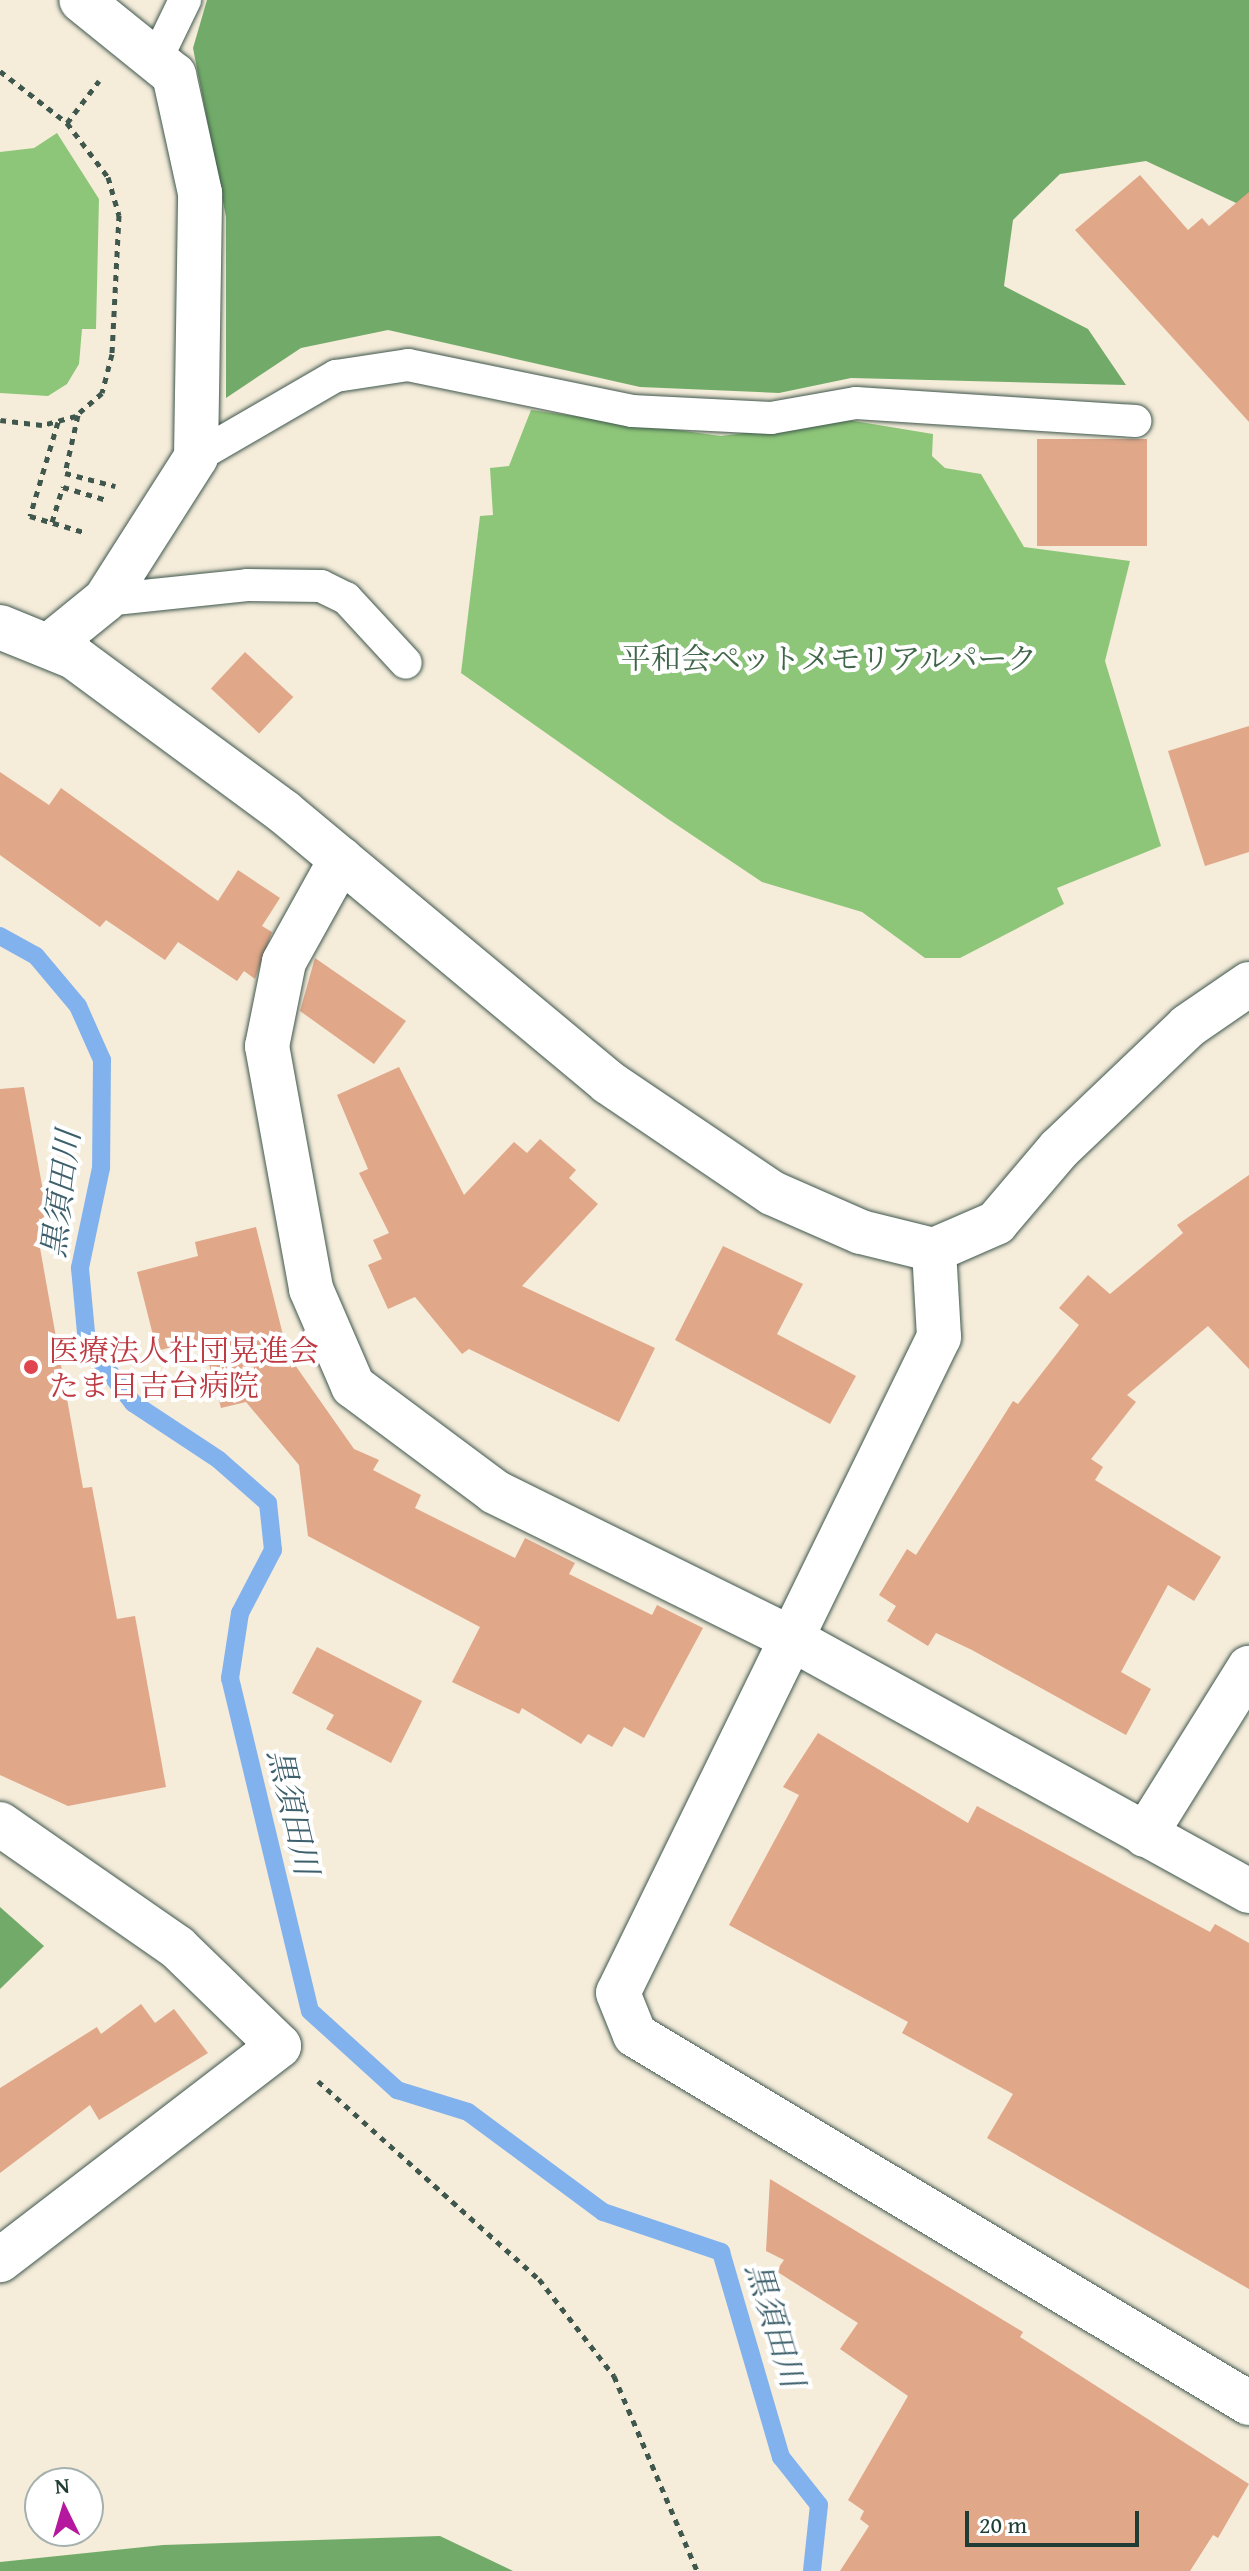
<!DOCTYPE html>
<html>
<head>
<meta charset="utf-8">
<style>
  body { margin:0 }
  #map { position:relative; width:1249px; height:2571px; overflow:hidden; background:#f5ecda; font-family:"Gentium Book Plus","Noto Serif JP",serif }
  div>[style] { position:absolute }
  .green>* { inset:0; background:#8ec679 }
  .forest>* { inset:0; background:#72ab69 }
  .stream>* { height:18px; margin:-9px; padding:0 9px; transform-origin:9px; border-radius:9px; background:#82b2ed }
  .building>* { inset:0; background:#e0a789; transform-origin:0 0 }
  .path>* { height:5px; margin-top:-2.5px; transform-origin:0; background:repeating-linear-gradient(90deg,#3f574d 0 6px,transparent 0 12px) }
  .roads { filter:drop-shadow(0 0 2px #3f574d) drop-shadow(0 0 2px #3f574d) }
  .lane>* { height:32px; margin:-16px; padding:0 16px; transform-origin:16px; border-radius:16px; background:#fff }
  .street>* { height:44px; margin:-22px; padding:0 22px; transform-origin:22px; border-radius:22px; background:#fff }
  .secondary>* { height:44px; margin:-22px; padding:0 22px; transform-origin:22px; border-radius:22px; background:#fff }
  .dots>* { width:22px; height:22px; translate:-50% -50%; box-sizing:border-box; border:4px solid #fff; border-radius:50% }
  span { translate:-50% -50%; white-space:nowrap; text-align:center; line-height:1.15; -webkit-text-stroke:8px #fff; paint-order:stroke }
  .park-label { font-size:30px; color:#406649 }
  .health-label { font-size:30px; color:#be3a42 }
  .left { translate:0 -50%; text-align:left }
  .water-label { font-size:32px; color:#3d606c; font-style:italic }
  .north { position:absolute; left:24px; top:2467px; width:80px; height:80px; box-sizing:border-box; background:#fff; border:2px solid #a5b1ae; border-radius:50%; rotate:355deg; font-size:22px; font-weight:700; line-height:32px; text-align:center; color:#1f3d34 }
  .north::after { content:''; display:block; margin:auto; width:28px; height:36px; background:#b5179e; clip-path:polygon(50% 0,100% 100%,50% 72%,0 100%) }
  .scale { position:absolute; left:965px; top:2511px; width:174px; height:36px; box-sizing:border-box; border:4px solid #1f3d34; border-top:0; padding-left:10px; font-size:24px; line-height:28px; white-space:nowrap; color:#1f3d34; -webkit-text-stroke:6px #fff; paint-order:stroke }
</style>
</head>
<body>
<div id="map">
  <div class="green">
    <div style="clip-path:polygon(57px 133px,99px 199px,96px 329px,82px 329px,79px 364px,67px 384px,48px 396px,0 393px,0 152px,34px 148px)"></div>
    <div style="clip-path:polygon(531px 410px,721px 436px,848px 420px,933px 434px,932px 456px,945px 468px,981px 474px,1024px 547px,1130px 561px,1105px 661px,1161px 846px,1057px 888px,1064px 904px,960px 958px,925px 958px,862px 912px,762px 882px,668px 819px,461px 673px,480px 516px,493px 515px,490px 468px,509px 466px)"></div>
  </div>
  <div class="forest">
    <div style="clip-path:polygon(207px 0,1249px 0,1249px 209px,1146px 161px,1060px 174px,1013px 220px,1004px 286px,1088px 329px,1126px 385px,851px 378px,779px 393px,640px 387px,388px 330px,301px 348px,226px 398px,226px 217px,193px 48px)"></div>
    <div style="clip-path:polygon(0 1907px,44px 1946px,0 1989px)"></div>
    <div style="clip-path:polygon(440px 2536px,513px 2571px,0 2571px,0 2562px,163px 2545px)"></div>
  </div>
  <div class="stream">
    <div style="left:0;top:936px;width:41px;rotate:29.1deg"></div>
    <div style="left:36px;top:956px;width:65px;rotate:50deg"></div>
    <div style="left:78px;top:1006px;width:59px;rotate:66deg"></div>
    <div style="left:102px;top:1060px;width:108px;rotate:90.5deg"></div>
    <div style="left:101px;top:1168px;width:102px;rotate:101.9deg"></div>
    <div style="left:80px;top:1268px;width:75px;rotate:84.7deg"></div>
    <div style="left:87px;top:1343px;width:76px;rotate:52.5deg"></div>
    <div style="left:133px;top:1403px;width:103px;rotate:33.5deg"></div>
    <div style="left:219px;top:1460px;width:65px;rotate:41.3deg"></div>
    <div style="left:268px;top:1503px;width:47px;rotate:83.9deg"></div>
    <div style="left:273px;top:1550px;width:71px;rotate:117.6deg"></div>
    <div style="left:240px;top:1613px;width:66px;rotate:98.7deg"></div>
    <div style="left:230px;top:1678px;width:342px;rotate:76.5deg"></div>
    <div style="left:310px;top:2011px;width:118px;rotate:42.2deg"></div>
    <div style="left:397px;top:2090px;width:74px;rotate:17.2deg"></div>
    <div style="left:468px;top:2112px;width:168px;rotate:36.5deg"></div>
    <div style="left:603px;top:2212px;width:125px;rotate:18.7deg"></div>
    <div style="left:721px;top:2252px;width:214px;rotate:73.7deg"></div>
    <div style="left:781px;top:2457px;width:61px;rotate:51.6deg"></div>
    <div style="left:819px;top:2505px;width:66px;rotate:96.1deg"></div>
  </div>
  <div class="building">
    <div style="clip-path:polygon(1140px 175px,1188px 230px,1202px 218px,1209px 226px,1249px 192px,1249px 422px,1075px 230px)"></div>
    <div style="left:1037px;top:439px;width:110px;height:107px"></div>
    <div style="left:245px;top:652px;width:66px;height:50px;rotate:43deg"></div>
    <div style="clip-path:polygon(1249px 726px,1249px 852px,1205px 866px,1168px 751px)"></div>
    <div style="clip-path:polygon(0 772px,49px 805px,61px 788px,218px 901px,238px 870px,280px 898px,262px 926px,272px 932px,255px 979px,244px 971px,237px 981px,178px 942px,165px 960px,106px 920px,100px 927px,0 855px)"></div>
    <div style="clip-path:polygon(315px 958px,406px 1021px,374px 1064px,300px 1011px)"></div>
    <div style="clip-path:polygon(399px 1067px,464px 1195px,514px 1142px,527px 1153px,540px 1139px,576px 1170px,569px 1178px,598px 1204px,522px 1286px,655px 1348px,619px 1422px,469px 1349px,462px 1354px,415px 1297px,388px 1309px,368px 1265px,382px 1259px,373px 1240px,389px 1233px,359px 1173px,368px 1169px,337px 1095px)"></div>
    <div style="clip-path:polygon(24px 1087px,53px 1245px,40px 1248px,83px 1488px,92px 1487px,117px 1619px,135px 1616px,166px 1787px,68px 1806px,0 1775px,0 1089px)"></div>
    <div style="clip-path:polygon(1249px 1175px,1249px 1369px,1208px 1326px,1127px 1395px,1136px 1402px,1091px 1459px,1103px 1467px,1095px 1480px,1221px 1557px,1194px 1601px,1168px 1585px,1121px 1672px,1151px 1689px,1126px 1735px,972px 1650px,936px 1633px,928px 1646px,887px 1621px,896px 1606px,879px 1595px,907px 1549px,916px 1555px,1013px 1401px,1018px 1404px,1079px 1325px,1059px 1308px,1088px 1275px,1110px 1294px,1183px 1233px,1177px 1225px)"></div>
    <div style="clip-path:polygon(256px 1227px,288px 1355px,354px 1449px,379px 1460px,373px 1470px,421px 1495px,415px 1508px,515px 1558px,525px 1538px,575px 1563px,569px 1574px,652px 1615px,657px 1605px,703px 1628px,644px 1738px,624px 1727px,612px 1747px,588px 1734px,581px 1744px,522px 1708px,519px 1714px,452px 1682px,480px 1627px,308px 1536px,299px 1465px,246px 1402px,221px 1408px,202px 1339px,157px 1351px,137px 1272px,198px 1256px,195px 1242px)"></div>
    <div style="clip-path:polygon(723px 1246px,803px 1284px,777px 1334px,856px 1376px,830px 1424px,675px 1340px)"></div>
    <div style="clip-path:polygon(317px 1647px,422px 1701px,391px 1763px,326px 1729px,334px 1715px,292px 1693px)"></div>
    <div style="clip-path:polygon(818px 1733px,968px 1823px,977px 1806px,1210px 1932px,1215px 1924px,1249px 1943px,1249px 2289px,987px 2138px,1013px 2094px,902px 2033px,908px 2022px,729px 1925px,799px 1795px,783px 1787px)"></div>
    <div style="clip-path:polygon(141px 2004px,155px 2023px,174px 2009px,208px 2053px,99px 2120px,90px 2105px,0 2173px,0 2088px,97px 2027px,101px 2034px)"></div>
    <div style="clip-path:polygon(770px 2179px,1023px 2332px,1020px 2337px,1249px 2484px,1218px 2538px,1213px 2535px,1190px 2571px,840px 2571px,869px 2526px,860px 2519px,864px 2511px,848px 2500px,908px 2396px,840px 2349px,858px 2323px,776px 2271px,784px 2260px,766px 2251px)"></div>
  </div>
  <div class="path">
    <div style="left:0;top:71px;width:85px;rotate:37.8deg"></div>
    <div style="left:67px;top:123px;width:68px;rotate:52.8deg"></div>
    <div style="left:108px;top:177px;width:40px;rotate:74deg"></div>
    <div style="left:119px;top:215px;width:139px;rotate:92.9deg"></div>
    <div style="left:112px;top:354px;width:40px;rotate:104.4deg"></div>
    <div style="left:102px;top:393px;width:35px;rotate:139deg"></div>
    <div style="left:76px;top:416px;width:35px;rotate:165deg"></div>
    <div style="left:42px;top:425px;width:42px;rotate:-173.2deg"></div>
    <div style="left:67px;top:123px;width:53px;rotate:-52.7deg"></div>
    <div style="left:78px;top:415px;width:59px;rotate:102.6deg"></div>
    <div style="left:65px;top:473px;width:52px;rotate:14.6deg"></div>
    <div style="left:58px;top:422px;width:98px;rotate:106.6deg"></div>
    <div style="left:30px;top:516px;width:59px;rotate:16.6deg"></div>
    <div style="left:52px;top:522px;width:37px;rotate:-73deg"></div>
    <div style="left:63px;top:487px;width:46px;rotate:16.5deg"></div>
    <div style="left:318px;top:2081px;width:297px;rotate:41.9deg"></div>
    <div style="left:539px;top:2279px;width:123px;rotate:52.3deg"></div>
    <div style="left:614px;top:2376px;width:212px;rotate:66.9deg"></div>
  </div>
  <div class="roads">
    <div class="lane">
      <div style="left:156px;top:60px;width:67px;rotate:-64.2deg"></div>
      <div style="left:196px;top:457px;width:162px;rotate:-30.1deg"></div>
      <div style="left:336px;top:376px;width:73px;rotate:-8.7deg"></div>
      <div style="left:408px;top:365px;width:229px;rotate:11.6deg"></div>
      <div style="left:632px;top:411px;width:139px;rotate:2.9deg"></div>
      <div style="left:771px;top:418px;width:86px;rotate:-10deg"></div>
      <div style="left:856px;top:403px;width:280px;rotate:3.7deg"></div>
      <div style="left:105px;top:600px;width:143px;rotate:-6deg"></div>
      <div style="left:247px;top:585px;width:74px;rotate:0.8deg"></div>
      <div style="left:321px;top:586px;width:28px;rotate:26deg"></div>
      <div style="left:346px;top:598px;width:88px;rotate:47.3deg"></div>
    </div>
    <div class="street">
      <div style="left:52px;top:643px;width:68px;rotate:-39.1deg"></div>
      <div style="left:105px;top:600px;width:169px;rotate:-57.5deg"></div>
      <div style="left:196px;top:457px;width:264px;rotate:-89.1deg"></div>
      <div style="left:200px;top:193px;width:121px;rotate:-102.4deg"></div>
      <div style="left:174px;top:75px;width:119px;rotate:-141.1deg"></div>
      <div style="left:341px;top:859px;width:118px;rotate:119deg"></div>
      <div style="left:284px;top:962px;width:86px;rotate:101.4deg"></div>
      <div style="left:267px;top:1046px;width:247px;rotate:79.7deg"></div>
      <div style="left:311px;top:1289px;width:106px;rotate:66.6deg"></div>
      <div style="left:353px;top:1386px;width:177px;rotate:36.7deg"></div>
      <div style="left:495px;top:1492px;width:329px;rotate:26.3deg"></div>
      <div style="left:790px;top:1638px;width:524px;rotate:28.86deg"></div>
      <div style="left:0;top:1824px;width:216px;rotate:34.8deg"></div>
      <div style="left:177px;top:1947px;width:142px;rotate:44.1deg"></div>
      <div style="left:279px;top:2046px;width:352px;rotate:142.5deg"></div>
      <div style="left:1145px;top:1835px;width:197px;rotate:-58.1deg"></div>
    </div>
    <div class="secondary">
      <div style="left:0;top:627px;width:80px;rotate:22.1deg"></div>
      <div style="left:74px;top:657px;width:261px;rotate:36.4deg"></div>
      <div style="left:284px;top:812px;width:422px;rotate:39.8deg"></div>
      <div style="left:608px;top:1082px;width:198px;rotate:34.1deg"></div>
      <div style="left:772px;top:1193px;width:97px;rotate:23.7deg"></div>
      <div style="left:861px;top:1232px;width:75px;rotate:13.9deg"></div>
      <div style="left:934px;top:1250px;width:68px;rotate:-23.5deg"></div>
      <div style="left:996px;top:1223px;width:97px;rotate:-49.6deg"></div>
      <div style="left:1059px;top:1149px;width:178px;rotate:-43.6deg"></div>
      <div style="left:1188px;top:1026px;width:74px;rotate:-34.5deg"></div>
      <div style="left:934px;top:1250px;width:87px;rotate:86.7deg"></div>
      <div style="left:939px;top:1337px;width:730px;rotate:116.07deg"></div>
      <div style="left:618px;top:1993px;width:45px;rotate:68deg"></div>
      <div style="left:635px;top:2035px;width:716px;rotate:30.94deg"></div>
    </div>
  </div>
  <div class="dots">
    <div style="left:31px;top:1367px;background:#e0444e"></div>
  </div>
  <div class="park-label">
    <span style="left:829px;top:658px">平和会ペットメモリアルパーク</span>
  </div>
  <div class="health-label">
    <span class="left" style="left:49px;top:1367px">医療法人社団晃進会<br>たま日吉台病院</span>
  </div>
  <div class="water-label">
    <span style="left:61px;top:1194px;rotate:-83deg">黒須田川</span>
    <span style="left:293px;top:1812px;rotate:77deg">黒須田川</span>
    <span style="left:775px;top:2325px;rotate:73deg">黒須田川</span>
  </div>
  <div class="north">N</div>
  <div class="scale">20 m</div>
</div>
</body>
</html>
